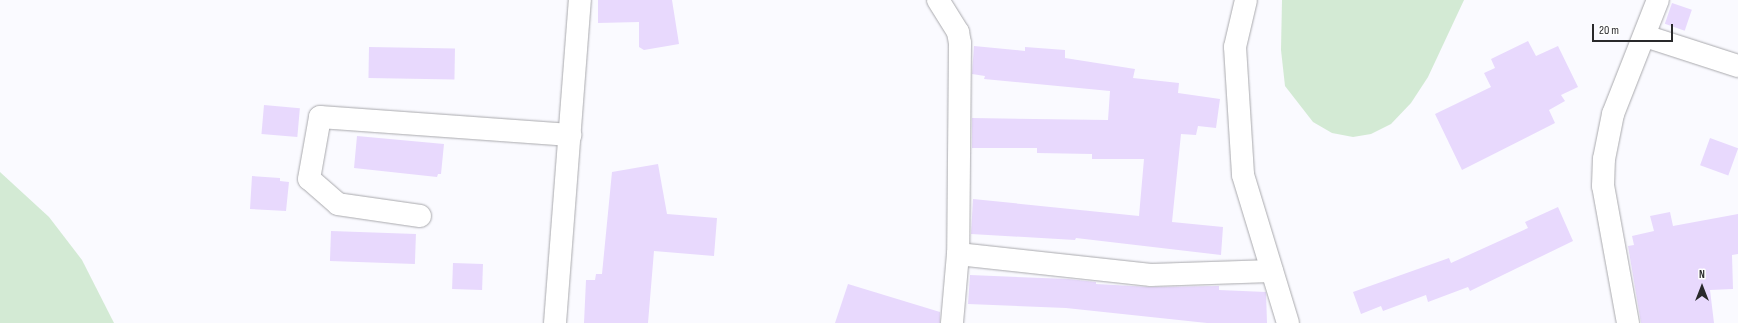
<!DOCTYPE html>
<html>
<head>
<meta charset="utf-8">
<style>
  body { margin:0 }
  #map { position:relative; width:1738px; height:323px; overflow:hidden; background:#fafaff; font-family:"Sofia Sans Condensed",sans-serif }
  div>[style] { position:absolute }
  .green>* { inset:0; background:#d3ead4 }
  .building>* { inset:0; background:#e8d9fd; transform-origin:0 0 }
  .roads { filter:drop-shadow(0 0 1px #a9a9ad) drop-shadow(0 0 1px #a9a9ad) }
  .minor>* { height:22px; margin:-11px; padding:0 11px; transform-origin:11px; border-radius:11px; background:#fff }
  span { translate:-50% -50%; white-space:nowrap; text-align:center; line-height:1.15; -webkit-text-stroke:3px #fff; paint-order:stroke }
  .north { position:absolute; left:1682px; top:267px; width:40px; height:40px; -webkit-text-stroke:3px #fff; paint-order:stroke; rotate:0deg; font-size:11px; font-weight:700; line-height:16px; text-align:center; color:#29292b }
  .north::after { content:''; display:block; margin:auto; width:14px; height:18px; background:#29292b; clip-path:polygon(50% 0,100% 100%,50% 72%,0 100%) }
  .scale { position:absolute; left:1592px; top:24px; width:81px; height:18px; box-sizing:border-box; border:2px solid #29292b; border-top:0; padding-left:5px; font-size:12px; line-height:14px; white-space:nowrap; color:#29292b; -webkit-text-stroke:3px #fff; paint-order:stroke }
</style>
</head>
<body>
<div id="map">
  <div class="green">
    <div style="clip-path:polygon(1282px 0,1464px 0,1428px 77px,1411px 103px,1391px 124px,1371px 134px,1353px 137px,1332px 133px,1313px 122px,1285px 86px,1281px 50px)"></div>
    <div style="clip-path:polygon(0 172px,49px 217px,82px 260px,114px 323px,0 323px)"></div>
  </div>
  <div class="building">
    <div style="clip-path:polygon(598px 0,672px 0,679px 44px,644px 50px,639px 47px,639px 22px,598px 23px)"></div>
    <div style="left:1672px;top:3px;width:21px;height:22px;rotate:19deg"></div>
    <div style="clip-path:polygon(1528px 41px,1536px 56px,1558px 46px,1578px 87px,1561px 95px,1565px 101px,1549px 110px,1555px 123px,1462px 170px,1435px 114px,1491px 87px,1484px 73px,1495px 68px,1491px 59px)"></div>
    <div style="clip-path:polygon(974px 46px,1025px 51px,1025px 47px,1065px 50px,1065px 58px,1135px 69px,1133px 78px,1179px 83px,1178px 93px,1220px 99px,1216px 128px,1198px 126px,1196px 135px,1181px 134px,1172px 222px,1223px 227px,1221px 255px,1076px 238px,1075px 240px,971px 234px,973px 199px,1139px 216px,1144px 159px,1092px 159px,1092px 154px,1037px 153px,1037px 148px,972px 148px,972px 118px,1108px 120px,1110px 91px,984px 79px,985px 76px,972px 74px)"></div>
    <div style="left:369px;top:47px;width:86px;height:31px;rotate:1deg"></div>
    <div style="left:264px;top:105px;width:36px;height:29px;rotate:5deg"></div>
    <div style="clip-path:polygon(357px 136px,444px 144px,441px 174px,438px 174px,437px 177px,354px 168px)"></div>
    <div style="left:1710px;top:138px;width:30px;height:29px;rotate:20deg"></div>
    <div style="clip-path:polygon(658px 164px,667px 214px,717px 218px,714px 256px,654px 251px,648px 323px,584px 323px,586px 280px,595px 280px,596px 274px,602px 274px,612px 172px)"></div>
    <div style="clip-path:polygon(252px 176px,280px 178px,280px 181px,289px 182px,286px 211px,250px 209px)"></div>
    <div style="clip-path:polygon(1558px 207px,1573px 241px,1470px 291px,1468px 287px,1428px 302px,1426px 295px,1383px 311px,1381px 306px,1361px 314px,1353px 292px,1449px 258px,1451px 263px,1528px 228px,1525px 222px)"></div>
    <div style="clip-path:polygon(1670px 212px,1673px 226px,1738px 214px,1738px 254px,1732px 255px,1733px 289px,1710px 290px,1714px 323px,1641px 323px,1628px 246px,1634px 245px,1632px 236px,1654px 231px,1650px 216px)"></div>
    <div style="left:331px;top:231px;width:85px;height:30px;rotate:2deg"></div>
    <div style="left:453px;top:263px;width:30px;height:26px;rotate:2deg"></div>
    <div style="clip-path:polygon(970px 275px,1068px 279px,1096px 282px,1096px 284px,1150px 287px,1219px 286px,1219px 290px,1266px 292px,1267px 323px,1207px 323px,1066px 308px,968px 304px)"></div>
    <div style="clip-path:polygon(848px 284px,940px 312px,940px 323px,835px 323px)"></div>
  </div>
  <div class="roads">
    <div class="minor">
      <div style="left:938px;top:0;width:38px;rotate:58deg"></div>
      <div style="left:958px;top:32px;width:11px;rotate:80deg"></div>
      <div style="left:960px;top:43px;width:211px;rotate:90.5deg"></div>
      <div style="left:958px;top:254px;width:69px;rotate:95deg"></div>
      <div style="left:1246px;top:0;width:48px;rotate:103.2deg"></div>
      <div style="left:1235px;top:47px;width:128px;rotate:86.4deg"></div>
      <div style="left:1243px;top:175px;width:155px;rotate:73.1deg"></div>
      <div style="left:1645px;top:36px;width:98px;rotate:17.9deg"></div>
      <div style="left:420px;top:216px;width:83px;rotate:-171.7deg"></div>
      <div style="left:338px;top:204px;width:38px;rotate:-139deg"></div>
      <div style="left:309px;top:179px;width:63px;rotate:-79.9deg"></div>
      <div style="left:320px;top:117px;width:251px;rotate:4.1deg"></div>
      <div style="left:958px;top:254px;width:194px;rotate:6.2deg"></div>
      <div style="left:1151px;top:275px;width:121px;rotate:-1.9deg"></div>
      <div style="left:555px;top:323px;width:324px;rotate:-85.6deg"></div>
      <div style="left:1628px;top:323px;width:139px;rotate:-100.3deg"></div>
      <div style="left:1603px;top:186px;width:27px;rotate:-88deg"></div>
      <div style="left:1604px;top:159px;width:46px;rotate:-78.7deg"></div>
      <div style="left:1613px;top:114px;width:123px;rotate:-68.5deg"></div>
    </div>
  </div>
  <div class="north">N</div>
  <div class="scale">20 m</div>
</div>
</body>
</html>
